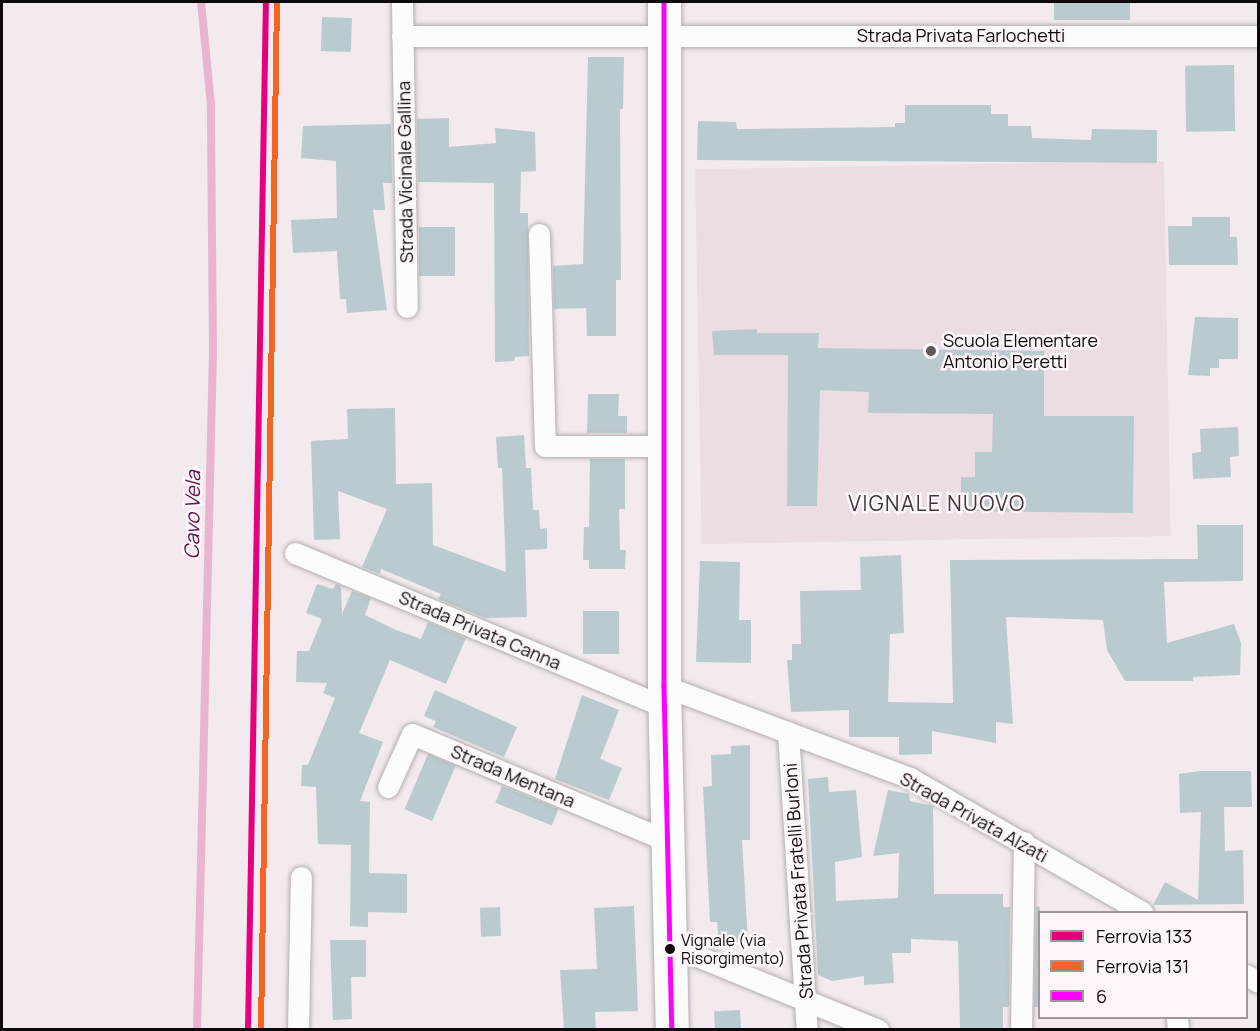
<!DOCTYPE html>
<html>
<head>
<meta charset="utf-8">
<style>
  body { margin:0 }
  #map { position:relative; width:1260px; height:1031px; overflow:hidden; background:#f2eaee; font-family:Manrope,sans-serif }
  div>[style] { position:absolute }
  .built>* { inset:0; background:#ecdde5; transform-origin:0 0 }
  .stream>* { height:8px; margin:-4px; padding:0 4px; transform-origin:4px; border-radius:4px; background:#eab3d0 }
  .building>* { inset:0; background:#b9cbce; transform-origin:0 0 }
  .roads { filter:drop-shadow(0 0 2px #b4aeb0) drop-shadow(0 0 2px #b4aeb0) }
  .minor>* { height:21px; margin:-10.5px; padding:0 10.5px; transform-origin:10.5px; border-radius:10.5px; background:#fdfcfc }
  .primary>* { height:33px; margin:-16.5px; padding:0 16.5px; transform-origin:16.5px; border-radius:16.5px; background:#fdfcfc }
  .bus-1>* { height:4.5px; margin:-2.25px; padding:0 2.25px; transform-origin:2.25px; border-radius:2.25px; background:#f0f }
  .rail-1>* { height:6px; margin:-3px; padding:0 3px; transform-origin:3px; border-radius:3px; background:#e5007d }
  .rail-2>* { height:6px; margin:-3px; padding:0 3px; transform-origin:3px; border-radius:3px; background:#f26522 }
  .dots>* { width:16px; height:16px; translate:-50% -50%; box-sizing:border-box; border:3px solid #fef6fa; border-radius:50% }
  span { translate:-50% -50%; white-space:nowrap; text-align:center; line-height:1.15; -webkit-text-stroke:5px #fef6fa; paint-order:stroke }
  .bus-label { font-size:16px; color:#0e0a0c }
  .left { translate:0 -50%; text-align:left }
  .street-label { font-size:18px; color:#0e0a0c }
  .poi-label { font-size:18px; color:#0e0a0c }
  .water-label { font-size:20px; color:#661047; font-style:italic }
  .quarter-label { font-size:21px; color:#40353a; letter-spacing:1.5px }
  .frame { position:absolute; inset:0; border:3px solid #0e0a0c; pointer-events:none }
  .legend { position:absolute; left:1038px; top:911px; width:210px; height:108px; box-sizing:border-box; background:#fef6fa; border:2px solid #9e989b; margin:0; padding:8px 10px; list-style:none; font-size:18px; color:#0e0a0c }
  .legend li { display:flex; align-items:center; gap:12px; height:30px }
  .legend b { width:30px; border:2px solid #9e989b }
</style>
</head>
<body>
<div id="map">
  <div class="built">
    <div style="left:1164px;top:161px;width:375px;height:469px;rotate:89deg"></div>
  </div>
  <div class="stream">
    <div style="left:197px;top:1030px;width:678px;rotate:-88.65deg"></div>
    <div style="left:213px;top:352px;width:247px;rotate:-90.5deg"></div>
    <div style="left:211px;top:105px;width:103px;rotate:-95.5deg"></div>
  </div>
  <div class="building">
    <div style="left:1054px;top:2px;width:76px;height:18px"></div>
    <div style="left:322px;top:17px;width:30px;height:34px;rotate:2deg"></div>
    <div style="clip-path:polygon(588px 57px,624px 57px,623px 109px,620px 109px,621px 280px,616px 280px,616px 336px,587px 336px,586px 308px,554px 309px,553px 266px,583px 264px)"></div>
    <div style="left:1234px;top:65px;width:66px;height:49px;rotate:89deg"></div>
    <div style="clip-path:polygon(905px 105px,991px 105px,991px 114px,1008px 114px,1008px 126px,1031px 126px,1032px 138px,1091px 140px,1092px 129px,1157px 130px,1157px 163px,697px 160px,698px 121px,736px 122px,737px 129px,895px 127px,895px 123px,905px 123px)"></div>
    <div style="clip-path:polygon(449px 118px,449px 147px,496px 143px,495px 128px,535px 132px,536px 171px,521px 172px,520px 213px,528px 213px,529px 356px,515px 357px,514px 361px,495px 362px,494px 183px,418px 182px,417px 119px)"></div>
    <div style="clip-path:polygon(391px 124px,392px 183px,383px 183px,385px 210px,373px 210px,387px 310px,347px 313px,346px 299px,340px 299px,337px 251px,293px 253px,291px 220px,337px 218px,336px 161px,301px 158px,303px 126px)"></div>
    <div style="clip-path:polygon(1192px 217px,1230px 217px,1230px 237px,1237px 237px,1238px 265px,1169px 265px,1168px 226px,1192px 226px)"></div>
    <div style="left:419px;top:227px;width:36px;height:49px"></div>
    <div style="clip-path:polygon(1195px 317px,1238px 318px,1238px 359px,1219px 359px,1219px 368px,1210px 368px,1210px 376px,1188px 375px)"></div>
    <div style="clip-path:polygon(757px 329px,757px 333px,819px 333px,818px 348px,1044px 351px,1044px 416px,1134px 416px,1133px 513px,961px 511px,961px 477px,975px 477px,975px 452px,992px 452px,993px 414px,868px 413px,869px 392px,820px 390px,817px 506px,787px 506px,788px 355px,714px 355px,712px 331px)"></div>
    <div style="clip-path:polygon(588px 394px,619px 394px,618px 416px,627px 416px,627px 433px,587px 433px)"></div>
    <div style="clip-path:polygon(395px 408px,396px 484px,432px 483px,433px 545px,506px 572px,502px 468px,498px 468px,496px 437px,524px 435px,526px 468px,531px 468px,533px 510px,539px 510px,540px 529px,547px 528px,547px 549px,525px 550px,527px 617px,485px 618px,438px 599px,441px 594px,381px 569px,380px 574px,362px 567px,387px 509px,338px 491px,340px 539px,314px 540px,311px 441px,348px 439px,347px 409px)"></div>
    <div style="clip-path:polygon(1238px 427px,1239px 456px,1230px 457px,1231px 477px,1193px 479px,1192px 453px,1201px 452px,1200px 429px)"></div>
    <div style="clip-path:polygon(590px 459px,625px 459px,625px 509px,619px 509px,620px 550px,626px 550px,625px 569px,589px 569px,589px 560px,583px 560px,584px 527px,589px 527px)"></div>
    <div style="clip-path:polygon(1197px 525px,1243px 525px,1243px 581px,1164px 582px,1167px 643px,1234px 624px,1241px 643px,1240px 675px,1193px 677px,1193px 681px,1125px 681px,1107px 650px,1103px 620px,1006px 617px,1013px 724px,996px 722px,996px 743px,932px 731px,932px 754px,899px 755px,899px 737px,849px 737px,849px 710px,791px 712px,787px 660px,792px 660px,792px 644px,801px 644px,800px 591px,861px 590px,860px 557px,901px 555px,904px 633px,890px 634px,888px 702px,953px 703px,950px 560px,1198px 559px)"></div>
    <div style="clip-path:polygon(700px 561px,740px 562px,739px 620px,751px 620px,751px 663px,696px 662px)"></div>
    <div style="clip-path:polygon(317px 584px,333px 589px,336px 584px,341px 586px,342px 614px,352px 591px,371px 598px,365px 615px,396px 630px,421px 639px,428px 622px,466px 638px,446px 684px,390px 660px,359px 733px,383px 742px,360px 801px,370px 802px,369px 873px,407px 874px,407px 913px,368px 912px,368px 927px,350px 926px,351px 845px,318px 844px,316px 787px,301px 786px,302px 765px,308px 765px,335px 698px,323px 693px,327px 683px,296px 682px,297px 651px,309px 651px,322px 619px,306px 613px)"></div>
    <div style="left:583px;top:611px;width:36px;height:43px"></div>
    <div style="clip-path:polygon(435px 690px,517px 727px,504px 757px,433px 727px,436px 721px,424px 716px)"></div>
    <div style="clip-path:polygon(582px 695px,619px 710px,600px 759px,622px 768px,609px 800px,555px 779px)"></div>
    <div style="clip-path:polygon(750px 745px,750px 840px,742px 840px,748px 942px,719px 943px,717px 922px,710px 922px,703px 787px,712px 786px,711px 755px,731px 754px,731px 746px)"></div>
    <div style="left:428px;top:754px;width:30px;height:60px;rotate:23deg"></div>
    <div style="clip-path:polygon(1200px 771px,1251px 771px,1252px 807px,1224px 807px,1225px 851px,1243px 850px,1244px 904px,1153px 905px,1165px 882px,1198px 900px,1201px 812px,1180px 813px,1179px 774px)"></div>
    <div style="clip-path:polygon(828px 777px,829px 792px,856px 790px,862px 857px,835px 862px,836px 901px,898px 898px,899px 853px,873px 856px,888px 790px,909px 794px,910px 801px,933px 806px,934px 894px,1003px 894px,1003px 907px,1010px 907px,1009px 1007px,1003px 1007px,1003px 1029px,960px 1029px,958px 941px,911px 939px,911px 953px,892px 953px,894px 983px,864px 985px,864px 976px,832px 981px,818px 975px,808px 779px)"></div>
    <div style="left:502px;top:786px;width:61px;height:18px;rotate:22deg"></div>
    <div style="clip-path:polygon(634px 906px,638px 1011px,595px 1012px,596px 1029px,564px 1029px,560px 970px,597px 969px,594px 908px)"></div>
    <div style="left:500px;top:907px;width:29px;height:20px;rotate:88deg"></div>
    <div style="clip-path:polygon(1036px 907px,1040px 907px,1040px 1007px,1034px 1007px)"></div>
    <div style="clip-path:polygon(330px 940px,366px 940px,366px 977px,351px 977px,352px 1019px,333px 1020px)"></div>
    <div style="left:740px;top:1010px;width:19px;height:26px;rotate:87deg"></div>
  </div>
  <div class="roads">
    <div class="minor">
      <div style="left:402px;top:2px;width:305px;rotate:89.1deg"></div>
      <div style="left:402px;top:36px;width:856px"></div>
      <div style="left:539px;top:234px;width:212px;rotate:88.4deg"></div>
      <div style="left:545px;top:446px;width:119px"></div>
      <div style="left:295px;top:553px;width:401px;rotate:22.6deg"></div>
      <div style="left:664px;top:686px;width:263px;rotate:20.5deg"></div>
      <div style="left:910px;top:778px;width:268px;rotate:30deg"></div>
      <div style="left:788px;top:732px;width:299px;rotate:86.4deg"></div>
      <div style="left:388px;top:787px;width:58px;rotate:-65.6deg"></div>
      <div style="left:412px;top:734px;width:277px;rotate:22.7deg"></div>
      <div style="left:670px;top:945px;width:225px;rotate:22.2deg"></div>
      <div style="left:1246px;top:975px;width:14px;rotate:30deg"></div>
      <div style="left:1177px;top:1018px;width:12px;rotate:85deg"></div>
      <div style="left:298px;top:1030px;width:153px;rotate:-88.9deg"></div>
      <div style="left:1021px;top:1030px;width:188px;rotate:-89.1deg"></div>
    </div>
    <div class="primary">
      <div style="left:664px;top:2px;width:684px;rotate:90deg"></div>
      <div style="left:664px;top:686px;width:344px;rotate:88.7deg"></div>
    </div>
  </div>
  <div class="bus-1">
    <div style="left:664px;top:2px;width:684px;rotate:90deg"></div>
    <div style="left:664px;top:686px;width:344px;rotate:88.7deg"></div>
  </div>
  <div class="rail-1">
    <div style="left:248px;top:1030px;width:1028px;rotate:-89deg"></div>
  </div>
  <div class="rail-2">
    <div style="left:261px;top:1030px;width:1028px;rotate:-89.11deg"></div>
  </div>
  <div class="dots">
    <div style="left:931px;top:351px;background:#5e585b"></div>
    <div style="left:670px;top:949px;background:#0e0a0c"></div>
  </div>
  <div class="bus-label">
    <span class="left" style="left:681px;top:949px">Vignale (via<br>Risorgimento)</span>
  </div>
  <div class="street-label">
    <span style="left:961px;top:35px">Strada Privata Farlochetti</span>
    <span style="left:405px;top:172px;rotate:-91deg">Strada Vicinale Gallina</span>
    <span style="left:480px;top:630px;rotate:23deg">Strada Privata Canna</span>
    <span style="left:513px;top:776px;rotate:23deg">Strada Mentana</span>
    <span style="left:974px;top:817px;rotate:29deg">Strada Privata Alzati</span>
    <span style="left:798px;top:881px;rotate:-94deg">Strada Privata Fratelli Burloni</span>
  </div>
  <div class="poi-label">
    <span class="left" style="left:943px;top:351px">Scuola Elementare<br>Antonio Peretti</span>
  </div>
  <div class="water-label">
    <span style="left:192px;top:515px;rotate:-89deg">Cavo Vela</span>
  </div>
  <div class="quarter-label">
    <span style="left:937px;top:503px">VIGNALE NUOVO</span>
  </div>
  <div class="frame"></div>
  <ul class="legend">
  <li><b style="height:8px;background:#e5007d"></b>Ferrovia 133</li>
  <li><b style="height:8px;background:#f26522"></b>Ferrovia 131</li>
  <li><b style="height:8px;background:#f0f"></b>6</li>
  </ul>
</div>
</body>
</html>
